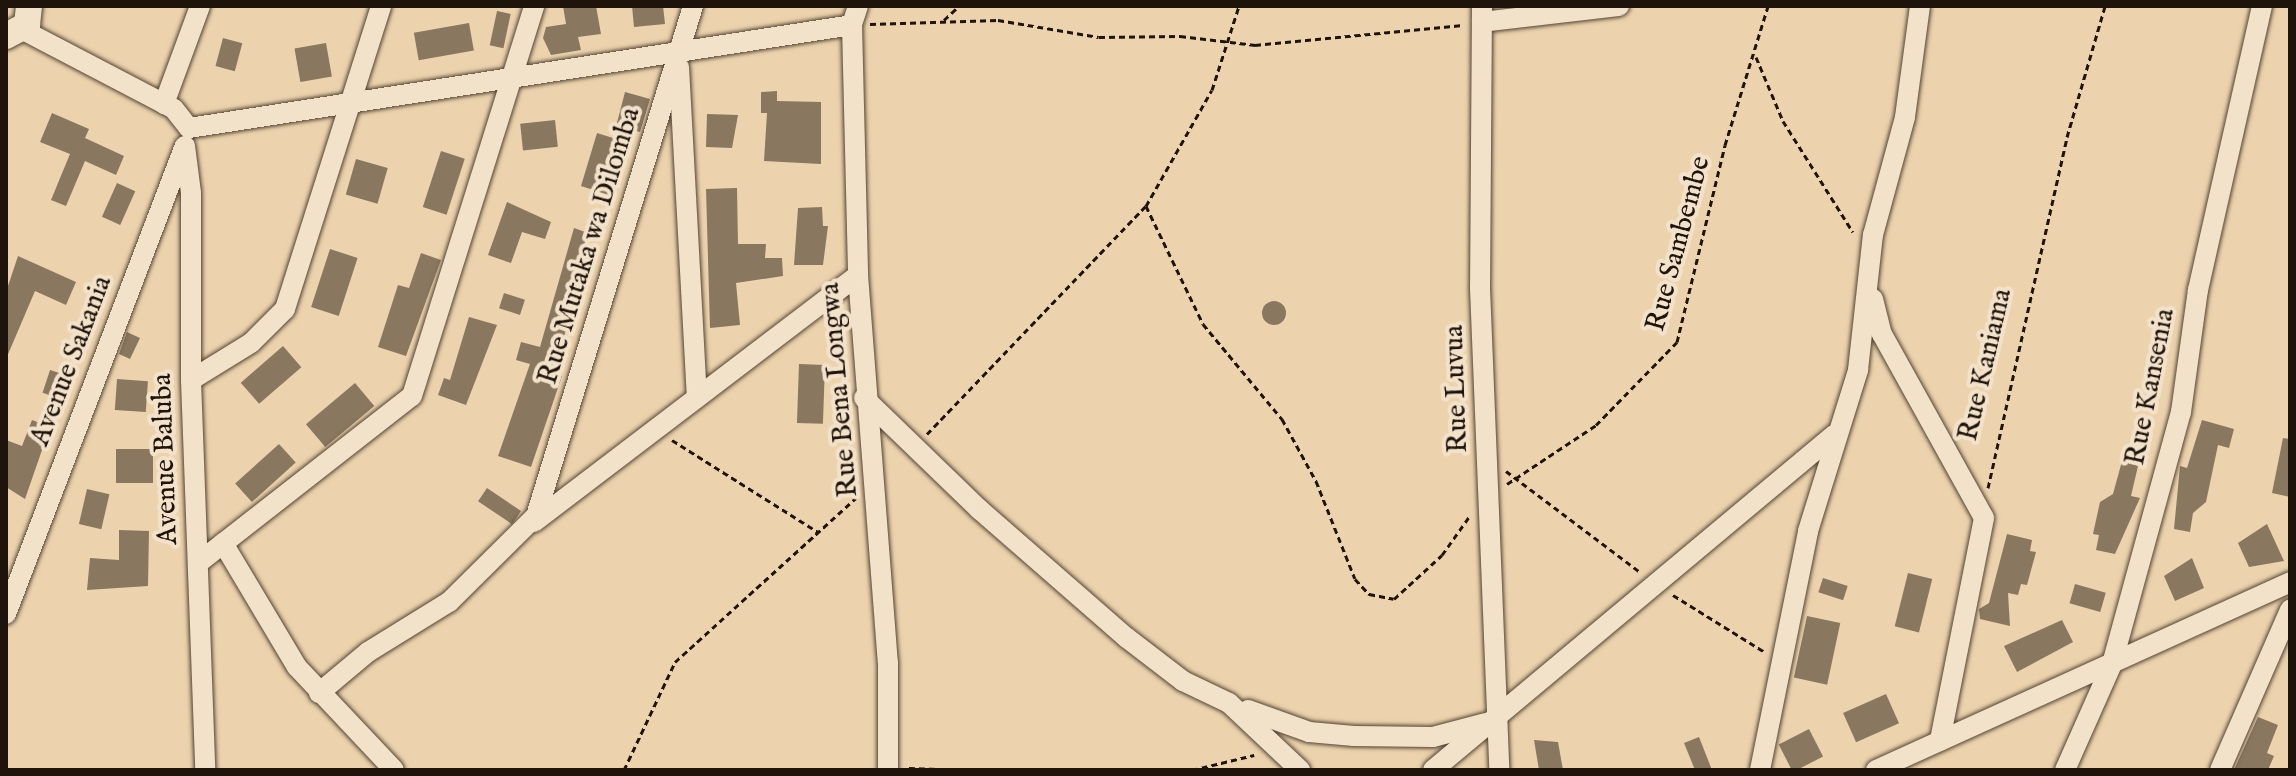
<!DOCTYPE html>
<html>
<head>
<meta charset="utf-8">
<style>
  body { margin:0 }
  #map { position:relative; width:2296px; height:776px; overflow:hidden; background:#ecd3ad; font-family:"IM FELL English",serif }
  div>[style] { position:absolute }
  .building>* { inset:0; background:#897760; transform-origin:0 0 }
  .round { border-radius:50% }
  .path>* { height:3px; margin-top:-1.5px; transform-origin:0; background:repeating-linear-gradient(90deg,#1e140c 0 6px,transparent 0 10px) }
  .roads { filter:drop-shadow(0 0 2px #524434) drop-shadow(0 0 2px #524434) }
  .minor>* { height:20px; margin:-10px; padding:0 10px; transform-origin:10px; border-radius:10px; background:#f3e2ca }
  .tertiary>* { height:26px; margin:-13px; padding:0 13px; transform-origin:13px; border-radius:13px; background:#f3e2ca }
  span { translate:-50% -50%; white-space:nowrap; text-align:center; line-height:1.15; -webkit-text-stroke:8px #f3e2ca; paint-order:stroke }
  .street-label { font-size:28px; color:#1e140c }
  .frame { position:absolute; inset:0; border:8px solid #1e140c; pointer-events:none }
</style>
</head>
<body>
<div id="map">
  <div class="building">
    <div style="clip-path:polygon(563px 6px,596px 6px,601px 34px,578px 37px,581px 50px,551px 55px,543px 38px,546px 27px,566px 24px)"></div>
    <div style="clip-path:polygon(632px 6px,663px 6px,665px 24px,634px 27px)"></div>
    <div style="left:497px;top:11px;width:14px;height:35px;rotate:12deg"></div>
    <div style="left:469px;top:23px;width:28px;height:56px;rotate:80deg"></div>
    <div style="left:223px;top:38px;width:20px;height:29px;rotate:15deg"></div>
    <div style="left:326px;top:43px;width:34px;height:32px;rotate:80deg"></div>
    <div style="clip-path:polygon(777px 91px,777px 101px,821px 102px,821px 164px,764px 161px,767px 113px,761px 113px,761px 92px)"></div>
    <div style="clip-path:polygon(625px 92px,650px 99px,640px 132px,632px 130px,612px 196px,581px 186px,597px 133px,613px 138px)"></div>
    <div style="clip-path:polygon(52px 113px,89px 129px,85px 138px,124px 156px,116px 175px,85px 161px,66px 206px,51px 200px,70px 154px,40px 142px)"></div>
    <div style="clip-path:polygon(707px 114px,738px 115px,732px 148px,706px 147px)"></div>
    <div style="left:555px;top:120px;width:27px;height:35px;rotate:84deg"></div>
    <div style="left:441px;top:151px;width:25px;height:59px;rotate:18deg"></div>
    <div style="left:356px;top:159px;width:33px;height:37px;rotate:16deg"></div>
    <div style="left:117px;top:183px;width:20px;height:37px;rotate:24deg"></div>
    <div style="clip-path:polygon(737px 188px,738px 244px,766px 244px,765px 258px,782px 258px,783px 276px,736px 283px,740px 325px,710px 328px,706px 189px)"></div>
    <div style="clip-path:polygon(507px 202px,551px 222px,545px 239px,522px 232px,511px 263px,488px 255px)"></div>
    <div style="clip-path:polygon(822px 207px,823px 226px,828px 226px,823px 265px,794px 265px,798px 208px)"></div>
    <div style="clip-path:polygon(574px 228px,588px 233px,575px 274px,586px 277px,550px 373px,562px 376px,531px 467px,498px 456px,530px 364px,516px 360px,521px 342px,540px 347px)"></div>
    <div style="left:330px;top:249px;width:29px;height:61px;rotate:18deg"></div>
    <div style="clip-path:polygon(421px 253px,441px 260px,406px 356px,378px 347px,398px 285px,409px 288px)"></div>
    <div style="clip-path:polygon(18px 256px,76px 282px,66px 305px,35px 291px,6px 359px,6px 292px)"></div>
    <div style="left:504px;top:293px;width:22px;height:16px;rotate:18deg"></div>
    <div class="round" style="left:1262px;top:301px;width:24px;height:24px"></div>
    <div style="clip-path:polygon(469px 317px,497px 325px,466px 405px,438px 395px,444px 378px,450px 380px)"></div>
    <div style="clip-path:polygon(127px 332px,140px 338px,130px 359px,119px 354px)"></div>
    <div style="left:283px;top:346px;width:28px;height:56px;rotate:49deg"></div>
    <div style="left:799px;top:364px;width:26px;height:59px;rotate:2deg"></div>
    <div style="left:50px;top:370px;width:19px;height:24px;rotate:18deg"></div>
    <div style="left:117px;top:379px;width:31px;height:31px;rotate:4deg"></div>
    <div style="left:355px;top:383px;width:30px;height:64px;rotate:50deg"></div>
    <div style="clip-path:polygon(32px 420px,50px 427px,25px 499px,6px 487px,6px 440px,22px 446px)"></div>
    <div style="clip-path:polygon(2202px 420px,2234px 429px,2229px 448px,2218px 445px,2206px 502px,2193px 513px,2190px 532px,2174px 529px,2180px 466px,2187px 468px)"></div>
    <div style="clip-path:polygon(2283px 438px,2290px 439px,2290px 497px,2272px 493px)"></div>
    <div style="left:279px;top:444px;width:25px;height:59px;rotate:48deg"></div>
    <div style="left:153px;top:449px;width:34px;height:37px;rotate:90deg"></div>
    <div style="clip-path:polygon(2122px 461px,2138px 466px,2131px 496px,2140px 498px,2115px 554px,2096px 550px,2099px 535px,2093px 534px,2100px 502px,2113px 494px)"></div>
    <div style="left:487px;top:488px;width:41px;height:16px;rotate:34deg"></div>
    <div style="left:87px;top:489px;width:23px;height:36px;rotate:13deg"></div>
    <div style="clip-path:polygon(2267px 524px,2284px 561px,2249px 567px,2238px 543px)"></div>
    <div style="clip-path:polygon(119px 530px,149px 531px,148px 586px,87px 590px,90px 558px,119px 560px)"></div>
    <div style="clip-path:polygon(2007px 534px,2032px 540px,2030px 551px,2036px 552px,2027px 585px,2021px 584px,2018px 595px,2008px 593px,2010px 626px,1980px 619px,1979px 609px,1989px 603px)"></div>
    <div style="clip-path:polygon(2192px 558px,2204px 588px,2175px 601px,2164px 576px)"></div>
    <div style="left:1908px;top:573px;width:25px;height:55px;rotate:14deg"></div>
    <div style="left:1823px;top:578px;width:26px;height:15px;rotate:18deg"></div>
    <div style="left:2075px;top:584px;width:32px;height:20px;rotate:16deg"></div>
    <div style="left:1807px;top:616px;width:34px;height:63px;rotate:12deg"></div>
    <div style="clip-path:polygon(2062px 620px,2073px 642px,2017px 672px,2004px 646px)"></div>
    <div style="left:1886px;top:694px;width:32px;height:47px;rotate:66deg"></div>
    <div style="clip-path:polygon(2258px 717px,2278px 725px,2267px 753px,2274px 756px,2268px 770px,2234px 770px)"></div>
    <div style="left:1809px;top:729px;width:31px;height:34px;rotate:63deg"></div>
    <div style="clip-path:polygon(1699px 737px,1712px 770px,1695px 770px,1684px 743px)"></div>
    <div style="clip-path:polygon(1534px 740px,1558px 742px,1563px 770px,1539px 770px)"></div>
  </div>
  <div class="path">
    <div style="left:944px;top:20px;width:21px;rotate:-43deg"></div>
    <div style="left:870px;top:24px;width:128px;rotate:-1.8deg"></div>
    <div style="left:998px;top:20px;width:102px;rotate:9.6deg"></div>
    <div style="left:1099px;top:37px;width:81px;rotate:-0.7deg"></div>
    <div style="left:1180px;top:36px;width:76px;rotate:6.8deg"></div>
    <div style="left:1255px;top:45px;width:209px;rotate:-5.5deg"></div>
    <div style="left:1756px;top:57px;width:69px;rotate:67.1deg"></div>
    <div style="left:1783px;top:121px;width:131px;rotate:57.8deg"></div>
    <div style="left:1146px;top:206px;width:131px;rotate:64.2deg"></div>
    <div style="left:1203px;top:324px;width:124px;rotate:50.3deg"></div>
    <div style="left:1282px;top:419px;width:71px;rotate:61.3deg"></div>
    <div style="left:1316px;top:481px;width:105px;rotate:68.3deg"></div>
    <div style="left:1355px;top:579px;width:21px;rotate:47deg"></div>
    <div style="left:1369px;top:594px;width:25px;rotate:11deg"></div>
    <div style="left:1394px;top:599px;width:65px;rotate:-42.5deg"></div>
    <div style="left:1442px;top:555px;width:47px;rotate:-54.6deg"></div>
    <div style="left:927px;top:434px;width:316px;rotate:-46.2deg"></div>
    <div style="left:1146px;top:206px;width:133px;rotate:-60.4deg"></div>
    <div style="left:1212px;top:90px;width:88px;rotate:-72.2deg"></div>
    <div style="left:672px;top:440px;width:173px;rotate:32.2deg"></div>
    <div style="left:1506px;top:471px;width:168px;rotate:37deg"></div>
    <div style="left:1507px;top:484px;width:107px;rotate:-33.5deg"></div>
    <div style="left:1596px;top:425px;width:116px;rotate:-45.7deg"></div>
    <div style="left:1677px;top:342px;width:203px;rotate:-76.3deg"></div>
    <div style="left:1725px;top:145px;width:145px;rotate:-72.8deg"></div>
    <div style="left:1988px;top:488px;width:360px;rotate:-77.3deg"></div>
    <div style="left:2067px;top:137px;width:136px;rotate:-73.8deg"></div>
    <div style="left:1673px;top:595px;width:108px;rotate:31.8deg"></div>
    <div style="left:909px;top:768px;width:59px;rotate:1.9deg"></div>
    <div style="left:624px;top:770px;width:119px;rotate:-64.7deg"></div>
    <div style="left:675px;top:662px;width:244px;rotate:-42.2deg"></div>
    <div style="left:1192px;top:770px;width:64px;rotate:-13.6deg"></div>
  </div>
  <div class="roads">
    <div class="minor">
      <div style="left:858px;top:6px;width:20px;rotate:108deg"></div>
      <div style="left:852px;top:25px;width:250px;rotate:88.6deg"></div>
      <div style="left:858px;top:275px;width:388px;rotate:85.6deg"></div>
      <div style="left:888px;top:662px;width:108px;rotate:90deg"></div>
      <div style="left:1482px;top:6px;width:282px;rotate:90.4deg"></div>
      <div style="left:1480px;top:288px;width:482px;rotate:87.7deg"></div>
      <div style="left:1482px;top:22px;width:138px;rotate:-6.7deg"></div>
      <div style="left:23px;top:30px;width:170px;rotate:27.6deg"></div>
      <div style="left:174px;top:109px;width:24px;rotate:52deg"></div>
      <div style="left:679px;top:67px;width:331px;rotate:86.9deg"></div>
      <div style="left:164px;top:104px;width:104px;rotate:-69.8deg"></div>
      <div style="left:189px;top:128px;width:671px;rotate:-8.83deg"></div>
      <div style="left:185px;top:146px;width:47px;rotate:82.7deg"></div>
      <div style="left:191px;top:193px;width:187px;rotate:90deg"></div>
      <div style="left:191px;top:380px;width:390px;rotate:87.9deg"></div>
      <div style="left:1873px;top:299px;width:36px;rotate:76deg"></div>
      <div style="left:1882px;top:334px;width:210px;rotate:61deg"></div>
      <div style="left:1984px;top:518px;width:227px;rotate:101.2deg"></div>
      <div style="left:191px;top:380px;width:70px;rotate:-31.7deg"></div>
      <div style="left:251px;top:343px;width:48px;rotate:-45deg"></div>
      <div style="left:285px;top:309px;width:318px;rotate:-72.4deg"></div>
      <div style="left:864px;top:398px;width:160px;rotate:44deg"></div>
      <div style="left:979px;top:509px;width:196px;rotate:41.1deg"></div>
      <div style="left:1127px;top:638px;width:71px;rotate:37.5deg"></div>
      <div style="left:1183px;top:681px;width:51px;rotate:25.6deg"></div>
      <div style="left:1229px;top:703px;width:98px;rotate:43.3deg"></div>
      <div style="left:534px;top:522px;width:407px;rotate:-37.3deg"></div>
      <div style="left:223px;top:543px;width:144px;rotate:59.2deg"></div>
      <div style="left:297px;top:667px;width:141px;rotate:46.7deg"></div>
      <div style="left:198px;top:563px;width:271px;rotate:-38deg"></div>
      <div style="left:412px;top:396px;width:409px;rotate:-72.6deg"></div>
      <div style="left:6px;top:614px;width:500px;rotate:-69.1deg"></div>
      <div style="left:319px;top:693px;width:64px;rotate:-39.9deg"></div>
      <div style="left:368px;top:652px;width:95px;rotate:-31.7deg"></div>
      <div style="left:449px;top:602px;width:122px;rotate:-44.7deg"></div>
      <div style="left:536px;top:516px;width:534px;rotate:-72.89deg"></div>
      <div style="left:1248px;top:710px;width:65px;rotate:19.8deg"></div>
      <div style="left:1309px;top:732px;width:45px;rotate:5.1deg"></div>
      <div style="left:1354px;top:736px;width:79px;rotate:0.7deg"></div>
      <div style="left:1433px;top:737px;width:55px;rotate:-14.8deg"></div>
      <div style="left:1433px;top:770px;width:523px;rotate:-39.88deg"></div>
      <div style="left:1760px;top:770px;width:244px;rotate:-78.6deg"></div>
      <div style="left:1808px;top:531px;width:169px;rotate:-72.7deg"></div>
      <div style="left:1858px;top:370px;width:136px;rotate:-83.7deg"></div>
      <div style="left:1873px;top:235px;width:122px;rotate:-74.8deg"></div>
      <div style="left:1905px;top:117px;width:112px;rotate:-82.3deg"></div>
      <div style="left:1876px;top:770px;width:455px;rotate:-24.4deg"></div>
      <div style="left:2065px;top:770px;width:116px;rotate:-66.1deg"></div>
      <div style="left:2112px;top:664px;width:261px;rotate:-74.7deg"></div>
      <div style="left:2181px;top:412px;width:123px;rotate:-82.1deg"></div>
      <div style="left:2198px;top:290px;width:291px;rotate:-77.3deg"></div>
      <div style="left:2220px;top:770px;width:175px;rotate:-66.4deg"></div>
    </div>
    <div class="tertiary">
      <div style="left:6px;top:36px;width:24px;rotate:-28deg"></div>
      <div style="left:27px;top:25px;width:19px;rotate:-84deg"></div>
    </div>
  </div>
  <div class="street-label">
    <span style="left:1679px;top:244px;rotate:-75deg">Rue Sambembe</span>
    <span style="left:590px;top:246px;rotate:-73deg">Rue Mutaka wa Dilomba</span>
    <span style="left:72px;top:361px;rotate:-69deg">Avenue Sakania</span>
    <span style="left:1986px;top:365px;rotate:-77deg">Rue Kaniama</span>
    <span style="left:2151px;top:387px;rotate:-79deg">Rue Kansenia</span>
    <span style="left:1457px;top:389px;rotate:-92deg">Rue Luvua</span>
    <span style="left:840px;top:390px;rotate:-95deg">Rue Bena Longwa</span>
    <span style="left:166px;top:459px;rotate:-92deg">Avenue Baluba</span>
  </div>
  <div class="frame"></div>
</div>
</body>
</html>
